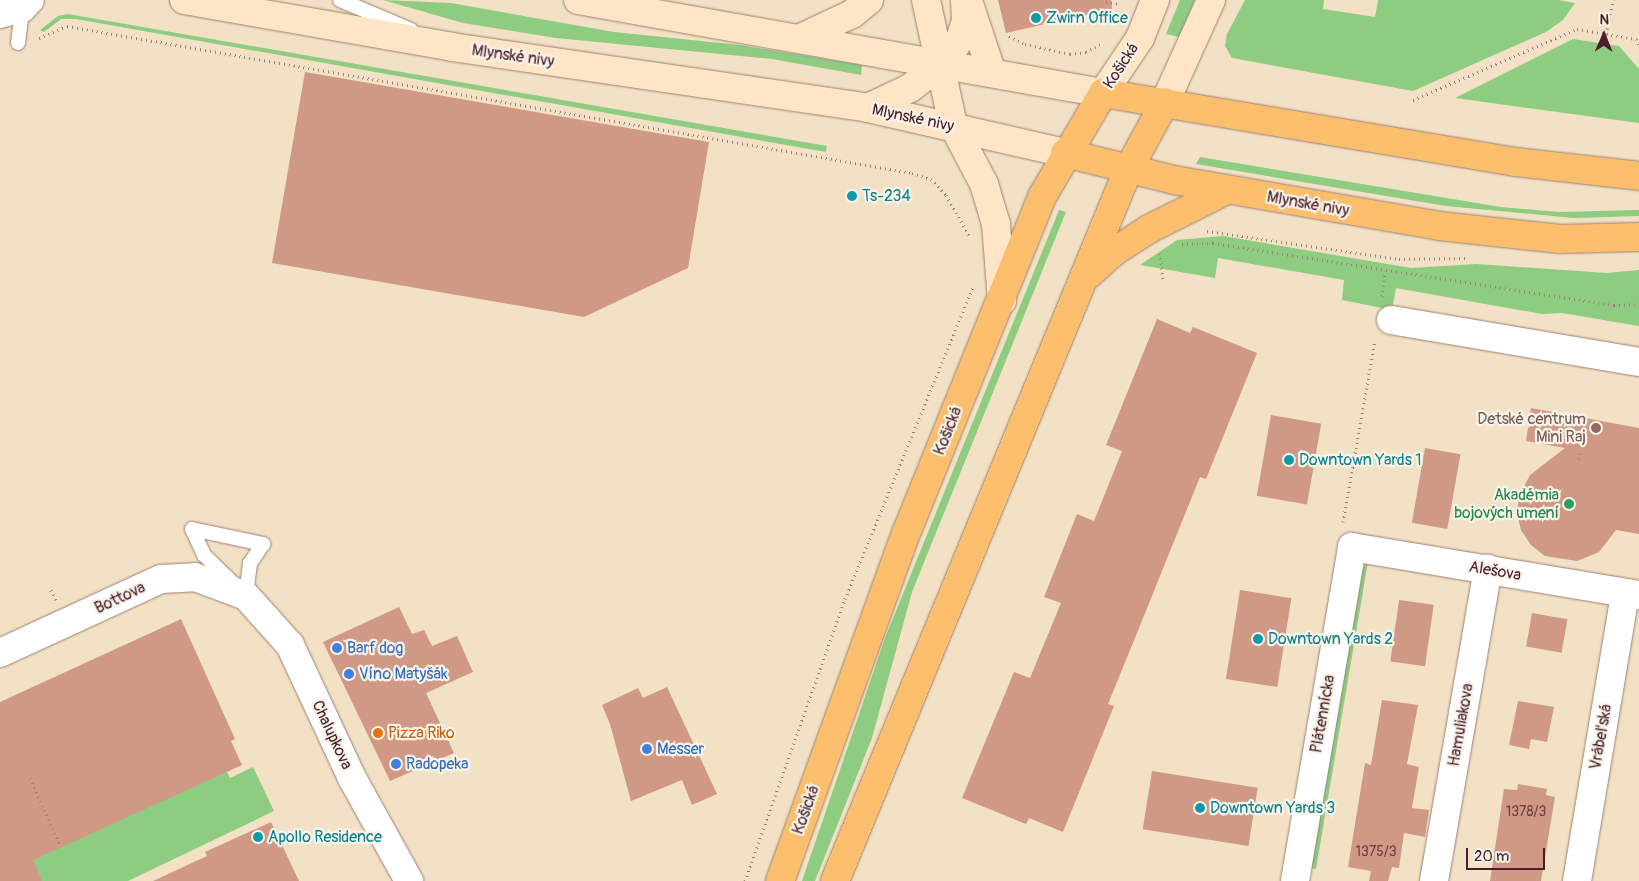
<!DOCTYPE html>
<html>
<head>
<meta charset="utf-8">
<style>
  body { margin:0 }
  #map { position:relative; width:1639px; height:881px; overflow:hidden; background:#f2e1c4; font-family:Pangolin,sans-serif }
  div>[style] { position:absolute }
  .green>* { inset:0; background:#8ecc82 }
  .building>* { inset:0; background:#d09986; transform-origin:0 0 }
  .path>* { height:3px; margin-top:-1.5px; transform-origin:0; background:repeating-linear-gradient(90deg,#9e8078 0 1px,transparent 0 5px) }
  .roads { filter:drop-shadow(0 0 1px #9e8078) drop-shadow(0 0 1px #9e8078) }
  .lane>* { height:14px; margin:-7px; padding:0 7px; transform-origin:7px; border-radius:7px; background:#fff }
  .street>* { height:28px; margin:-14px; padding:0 14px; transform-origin:14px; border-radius:14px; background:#fff }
  .secondary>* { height:28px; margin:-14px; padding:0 14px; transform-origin:14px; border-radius:14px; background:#fde5c5 }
  .primary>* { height:28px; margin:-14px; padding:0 14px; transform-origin:14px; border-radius:14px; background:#fabe6d }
  .dots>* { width:14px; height:14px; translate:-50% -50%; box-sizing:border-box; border:2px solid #f7f3e8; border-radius:50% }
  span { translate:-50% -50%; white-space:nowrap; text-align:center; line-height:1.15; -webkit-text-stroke:4.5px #f7f3e8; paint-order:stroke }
  .number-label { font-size:14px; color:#6c3e42 }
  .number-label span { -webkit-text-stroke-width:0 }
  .culture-label { font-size:16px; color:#0d838f }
  .left { translate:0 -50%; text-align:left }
  .street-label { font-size:16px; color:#4a1f2b }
  .education-label { font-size:16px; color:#785e54 }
  .right { translate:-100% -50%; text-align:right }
  .leisure-label { font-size:16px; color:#27864d }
  .shop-label { font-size:16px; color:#366cbe }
  .food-label { font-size:16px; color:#c56008 }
  .north { position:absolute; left:1579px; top:10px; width:50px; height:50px; -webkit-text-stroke:4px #f7f3e8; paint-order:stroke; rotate:1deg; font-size:14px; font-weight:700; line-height:20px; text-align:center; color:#4a1f2b }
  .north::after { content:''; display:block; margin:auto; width:18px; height:22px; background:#4a1f2b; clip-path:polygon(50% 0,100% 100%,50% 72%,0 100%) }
  .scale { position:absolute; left:1466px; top:848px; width:79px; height:22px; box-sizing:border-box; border:2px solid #4a1f2b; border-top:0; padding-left:6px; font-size:15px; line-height:18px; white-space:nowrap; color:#4a1f2b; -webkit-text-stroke:4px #f7f3e8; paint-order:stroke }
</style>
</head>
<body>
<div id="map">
  <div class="green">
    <div style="clip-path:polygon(383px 0,451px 3px,614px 32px,740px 45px,862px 65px,861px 75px,772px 59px,556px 38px,463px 23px)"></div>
    <div style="clip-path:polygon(1180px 0,1195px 0,1179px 37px,1166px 34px)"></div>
    <div style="clip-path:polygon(1245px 0,1324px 0,1323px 9px,1375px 17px,1378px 0,1559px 0,1575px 3px,1563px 20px,1546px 32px,1413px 91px,1232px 58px,1225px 46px,1227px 34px)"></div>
    <div style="clip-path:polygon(68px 14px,827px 146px,826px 152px,76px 19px,61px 19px,44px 32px,40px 30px,58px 16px)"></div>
    <div style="clip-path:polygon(1573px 39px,1619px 46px,1639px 69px,1639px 123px,1455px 98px)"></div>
    <div style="clip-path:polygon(1200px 157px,1501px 207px,1559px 212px,1639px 210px,1639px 216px,1573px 218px,1446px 206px,1196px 164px)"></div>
    <div style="clip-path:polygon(1059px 210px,1066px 212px,912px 592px,872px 738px,815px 881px,802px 881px,885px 638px)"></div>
    <div style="clip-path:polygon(1223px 236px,1411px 268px,1476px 264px,1607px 273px,1639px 270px,1639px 326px,1562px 313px,1542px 314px,1396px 288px,1392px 310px,1342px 300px,1344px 280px,1218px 258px,1215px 278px,1140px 265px,1177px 240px)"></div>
    <div style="clip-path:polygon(1368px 562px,1316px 869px,1307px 868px,1359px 572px)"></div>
    <div style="clip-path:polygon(214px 745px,230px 778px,253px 767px,274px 811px,128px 881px,0 881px,0 848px)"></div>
  </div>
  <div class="building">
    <div style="clip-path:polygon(998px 0,1111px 0,1112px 9px,1006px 33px)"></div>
    <div style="clip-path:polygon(305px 72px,709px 142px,688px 268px,584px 317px,272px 263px)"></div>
    <div style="clip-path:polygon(1157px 319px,1190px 333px,1193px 327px,1257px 353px,1206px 479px,1200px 477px,1137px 633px,1108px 704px,1114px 706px,1063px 832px,1029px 818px,1026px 824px,962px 798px,1014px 672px,1030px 678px,1061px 603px,1044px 597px,1077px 514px,1094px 521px,1122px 451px,1106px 445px)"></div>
    <div style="clip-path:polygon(1531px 408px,1639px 428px,1639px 534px,1616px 530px,1599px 552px,1577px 561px,1545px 556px,1531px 545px,1521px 530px,1517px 514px,1519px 496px,1530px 475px,1565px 448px,1526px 441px)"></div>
    <div style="left:1271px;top:415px;width:51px;height:82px;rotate:10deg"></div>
    <div style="left:1425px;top:448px;width:36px;height:76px;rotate:10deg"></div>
    <div style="left:1240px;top:590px;width:52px;height:90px;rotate:9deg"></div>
    <div style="left:1399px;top:600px;width:35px;height:62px;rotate:8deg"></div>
    <div style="clip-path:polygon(399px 607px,412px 634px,424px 630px,432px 646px,457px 636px,473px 672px,426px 693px,454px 753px,390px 781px,323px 642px)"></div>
    <div style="left:1532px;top:613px;width:36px;height:34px;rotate:10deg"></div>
    <div style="clip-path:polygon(181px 619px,235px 739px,231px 741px,242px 765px,33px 860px,42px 881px,0 881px,0 702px)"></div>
    <div style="clip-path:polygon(667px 687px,717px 794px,692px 805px,682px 780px,631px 801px,610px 724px,602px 705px,638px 688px,643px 698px)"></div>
    <div style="clip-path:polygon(1382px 700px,1418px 705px,1407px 764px,1419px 767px,1412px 808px,1429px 810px,1425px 837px,1404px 833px,1399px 868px,1392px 867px,1388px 881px,1369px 881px,1371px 871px,1348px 867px,1365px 763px,1371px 765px)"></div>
    <div style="clip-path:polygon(1518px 701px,1554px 707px,1547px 742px,1531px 739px,1529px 749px,1509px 745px)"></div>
    <div style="left:1152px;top:771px;width:107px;height:59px;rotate:9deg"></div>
    <div style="clip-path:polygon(1518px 784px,1547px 789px,1546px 795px,1555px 797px,1541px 881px,1490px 881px,1504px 789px,1517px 790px)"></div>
    <div style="clip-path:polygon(271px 822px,299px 881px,153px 881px,207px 856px,205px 852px)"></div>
  </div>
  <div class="path">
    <div style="left:1106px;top:2px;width:15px;rotate:8deg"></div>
    <div style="left:1606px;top:34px;width:35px;rotate:-78deg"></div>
    <div style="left:1009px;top:36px;width:18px;rotate:27deg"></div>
    <div style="left:1025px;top:44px;width:46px;rotate:12.5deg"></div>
    <div style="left:1070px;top:54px;width:16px;rotate:-7deg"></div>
    <div style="left:1086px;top:52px;width:18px;rotate:-29deg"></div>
    <div style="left:39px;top:38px;width:30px;rotate:-23deg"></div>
    <div style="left:67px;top:26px;width:858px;rotate:9.87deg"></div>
    <div style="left:912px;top:173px;width:20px;rotate:18deg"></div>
    <div style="left:931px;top:179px;width:22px;rotate:47deg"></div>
    <div style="left:946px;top:195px;width:46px;rotate:60.1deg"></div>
    <div style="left:1413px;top:100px;width:179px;rotate:-23.4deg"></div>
    <div style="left:1577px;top:29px;width:60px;rotate:9.6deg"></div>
    <div style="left:1636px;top:39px;width:6px;rotate:59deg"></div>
    <div style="left:1207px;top:231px;width:194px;rotate:8.3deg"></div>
    <div style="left:1399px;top:259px;width:70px;rotate:-0.8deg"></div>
    <div style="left:1182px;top:244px;width:31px;rotate:-2deg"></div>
    <div style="left:1213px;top:243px;width:406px;rotate:8.8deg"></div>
    <div style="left:1614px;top:305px;width:25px;rotate:-2deg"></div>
    <div style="left:1160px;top:253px;width:28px;rotate:84deg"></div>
    <div style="left:1382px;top:296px;width:25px;rotate:-83deg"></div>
    <div style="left:1579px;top:459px;width:8px;rotate:-83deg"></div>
    <div style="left:1343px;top:522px;width:184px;rotate:-80deg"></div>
    <div style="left:51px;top:590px;width:11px;rotate:63deg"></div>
    <div style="left:30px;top:778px;width:71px;rotate:66deg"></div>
    <div style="left:745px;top:881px;width:299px;rotate:-70.5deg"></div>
    <div style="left:845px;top:599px;width:337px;rotate:-67.7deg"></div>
  </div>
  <div class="roads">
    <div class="lane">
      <div style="left:340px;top:0;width:77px;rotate:22.9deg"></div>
      <div style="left:18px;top:43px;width:35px;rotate:-83deg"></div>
      <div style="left:192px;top:529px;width:73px;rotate:11.9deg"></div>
      <div style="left:263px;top:544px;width:23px;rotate:124deg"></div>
      <div style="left:250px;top:563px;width:33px;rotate:97deg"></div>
      <div style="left:192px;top:529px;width:29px;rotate:65deg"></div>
      <div style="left:204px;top:555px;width:43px;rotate:44.1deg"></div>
    </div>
    <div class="street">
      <div style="left:0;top:14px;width:23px;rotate:-15deg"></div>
      <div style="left:22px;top:8px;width:11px;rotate:-45deg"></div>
      <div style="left:1391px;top:320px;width:252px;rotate:9.6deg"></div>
      <div style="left:0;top:653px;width:177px;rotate:-24.7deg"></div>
      <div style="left:161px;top:579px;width:34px;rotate:-3deg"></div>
      <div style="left:195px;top:577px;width:54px;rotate:20.4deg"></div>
      <div style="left:246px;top:596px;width:66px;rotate:48.1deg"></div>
      <div style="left:290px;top:645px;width:147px;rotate:65deg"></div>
      <div style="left:352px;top:778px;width:118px;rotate:61deg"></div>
      <div style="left:1295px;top:881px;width:339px;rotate:-80.3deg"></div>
      <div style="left:1352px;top:547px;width:291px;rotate:9.5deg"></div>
      <div style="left:1434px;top:881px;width:317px;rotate:-80.2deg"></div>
      <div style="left:1577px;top:881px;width:292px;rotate:-80.5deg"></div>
    </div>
    <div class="secondary">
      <div style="left:184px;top:0;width:272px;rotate:9.9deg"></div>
      <div style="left:452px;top:47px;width:420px;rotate:8.3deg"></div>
      <div style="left:868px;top:108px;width:202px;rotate:12.9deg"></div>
      <div style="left:578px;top:0;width:533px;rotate:10.05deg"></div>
      <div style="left:1103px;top:93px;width:66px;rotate:-56.1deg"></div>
      <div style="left:1140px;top:38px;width:41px;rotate:-68.5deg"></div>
      <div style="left:926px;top:0;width:128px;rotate:77.8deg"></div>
      <div style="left:953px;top:125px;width:67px;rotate:62.3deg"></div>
      <div style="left:984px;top:184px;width:42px;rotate:73.3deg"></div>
      <div style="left:996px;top:224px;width:77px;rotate:85.5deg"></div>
      <div style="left:969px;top:4px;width:73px;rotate:71.6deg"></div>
      <div style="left:801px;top:38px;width:56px;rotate:-25.2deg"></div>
      <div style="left:852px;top:14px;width:22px;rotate:-39deg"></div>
      <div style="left:1165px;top:102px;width:112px;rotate:-65.7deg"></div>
      <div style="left:868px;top:108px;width:47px;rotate:-25.5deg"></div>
      <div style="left:910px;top:88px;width:40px;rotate:-37deg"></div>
      <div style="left:942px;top:64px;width:31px;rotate:-54deg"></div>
      <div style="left:960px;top:39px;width:20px;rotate:-72deg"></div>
      <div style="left:966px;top:20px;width:20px;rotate:-93deg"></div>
    </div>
    <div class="primary">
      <div style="left:1065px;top:153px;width:112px;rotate:13.9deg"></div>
      <div style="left:1174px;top:180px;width:269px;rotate:9.8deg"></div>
      <div style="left:1439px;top:226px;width:122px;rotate:6.1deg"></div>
      <div style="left:1560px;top:239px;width:79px;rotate:-1.5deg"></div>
      <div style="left:1089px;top:274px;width:31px;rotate:-42deg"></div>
      <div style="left:1112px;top:253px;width:44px;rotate:-33deg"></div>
      <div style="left:1149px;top:229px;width:87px;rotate:-26.6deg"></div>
      <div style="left:780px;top:881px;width:372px;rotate:-70.1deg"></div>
      <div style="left:907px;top:531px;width:362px;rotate:-68deg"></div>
      <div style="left:1043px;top:195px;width:118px;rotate:-59.5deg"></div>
      <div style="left:1103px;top:93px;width:418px;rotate:9.5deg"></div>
      <div style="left:1515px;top:162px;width:125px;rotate:6.4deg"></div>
      <div style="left:835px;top:881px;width:769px;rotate:-67.6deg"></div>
      <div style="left:1128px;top:170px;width:77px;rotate:-61.4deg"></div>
    </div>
  </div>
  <div class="dots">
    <div style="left:1036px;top:18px;background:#0f9aa8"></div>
    <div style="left:852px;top:196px;background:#0f9aa8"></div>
    <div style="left:1596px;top:428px;background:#8d6e63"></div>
    <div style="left:1289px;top:460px;background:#0f9aa8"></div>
    <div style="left:1569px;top:504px;background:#2e9e5b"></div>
    <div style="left:1258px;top:639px;background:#0f9aa8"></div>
    <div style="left:337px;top:648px;background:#3f7fe0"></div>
    <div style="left:349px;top:674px;background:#3f7fe0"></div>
    <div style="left:378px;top:733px;background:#e8710a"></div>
    <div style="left:647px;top:749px;background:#3f7fe0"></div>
    <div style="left:396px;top:764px;background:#3f7fe0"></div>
    <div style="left:1200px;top:808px;background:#0f9aa8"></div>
    <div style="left:258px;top:837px;background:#0f9aa8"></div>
  </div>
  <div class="number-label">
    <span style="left:1526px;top:812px">1378/3</span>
    <span style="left:1376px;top:852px">1375/3</span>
  </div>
  <div class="culture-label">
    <span class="left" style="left:1046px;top:18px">Zwirn Office</span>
    <span class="left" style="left:862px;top:196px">Ts-234</span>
    <span class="left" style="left:1299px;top:460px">Downtown Yards 1</span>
    <span class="left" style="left:1268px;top:639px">Downtown Yards 2</span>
    <span class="left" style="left:1210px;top:808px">Downtown Yards 3</span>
    <span class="left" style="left:268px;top:837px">Apollo Residence</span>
  </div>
  <div class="street-label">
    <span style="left:513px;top:56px;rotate:8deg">Mlynské nivy</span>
    <span style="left:1121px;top:66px;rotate:-57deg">Košická</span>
    <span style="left:913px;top:118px;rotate:12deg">Mlynské nivy</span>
    <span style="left:1308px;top:204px;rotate:10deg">Mlynské nivy</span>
    <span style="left:948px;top:431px;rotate:-68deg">Košická</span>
    <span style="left:1495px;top:571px;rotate:10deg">Alešova</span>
    <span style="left:120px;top:598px;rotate:-25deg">Bottova</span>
    <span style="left:1323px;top:714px;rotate:-80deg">Plátennícka</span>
    <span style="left:1461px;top:725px;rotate:-80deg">Hamuliakova</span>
    <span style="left:332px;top:735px;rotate:65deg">Chalupkova</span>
    <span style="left:1601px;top:737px;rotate:-80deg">Vrábeľská</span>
    <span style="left:806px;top:810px;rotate:-70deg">Košická</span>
  </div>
  <div class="education-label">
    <span class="right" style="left:1586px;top:428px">Detské centrum<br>Mini Raj</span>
  </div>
  <div class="leisure-label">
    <span class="right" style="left:1559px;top:504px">Akadémia<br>bojových umení</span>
  </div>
  <div class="shop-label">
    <span class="left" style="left:347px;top:648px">Barf dog</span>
    <span class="left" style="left:359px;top:674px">Víno Matyšák</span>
    <span class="left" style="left:657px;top:749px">Messer</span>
    <span class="left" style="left:406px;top:764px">Radopeka</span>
  </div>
  <div class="food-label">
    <span class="left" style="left:388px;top:733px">Pizza Riko</span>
  </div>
  <div class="north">N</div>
  <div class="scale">20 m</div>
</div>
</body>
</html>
